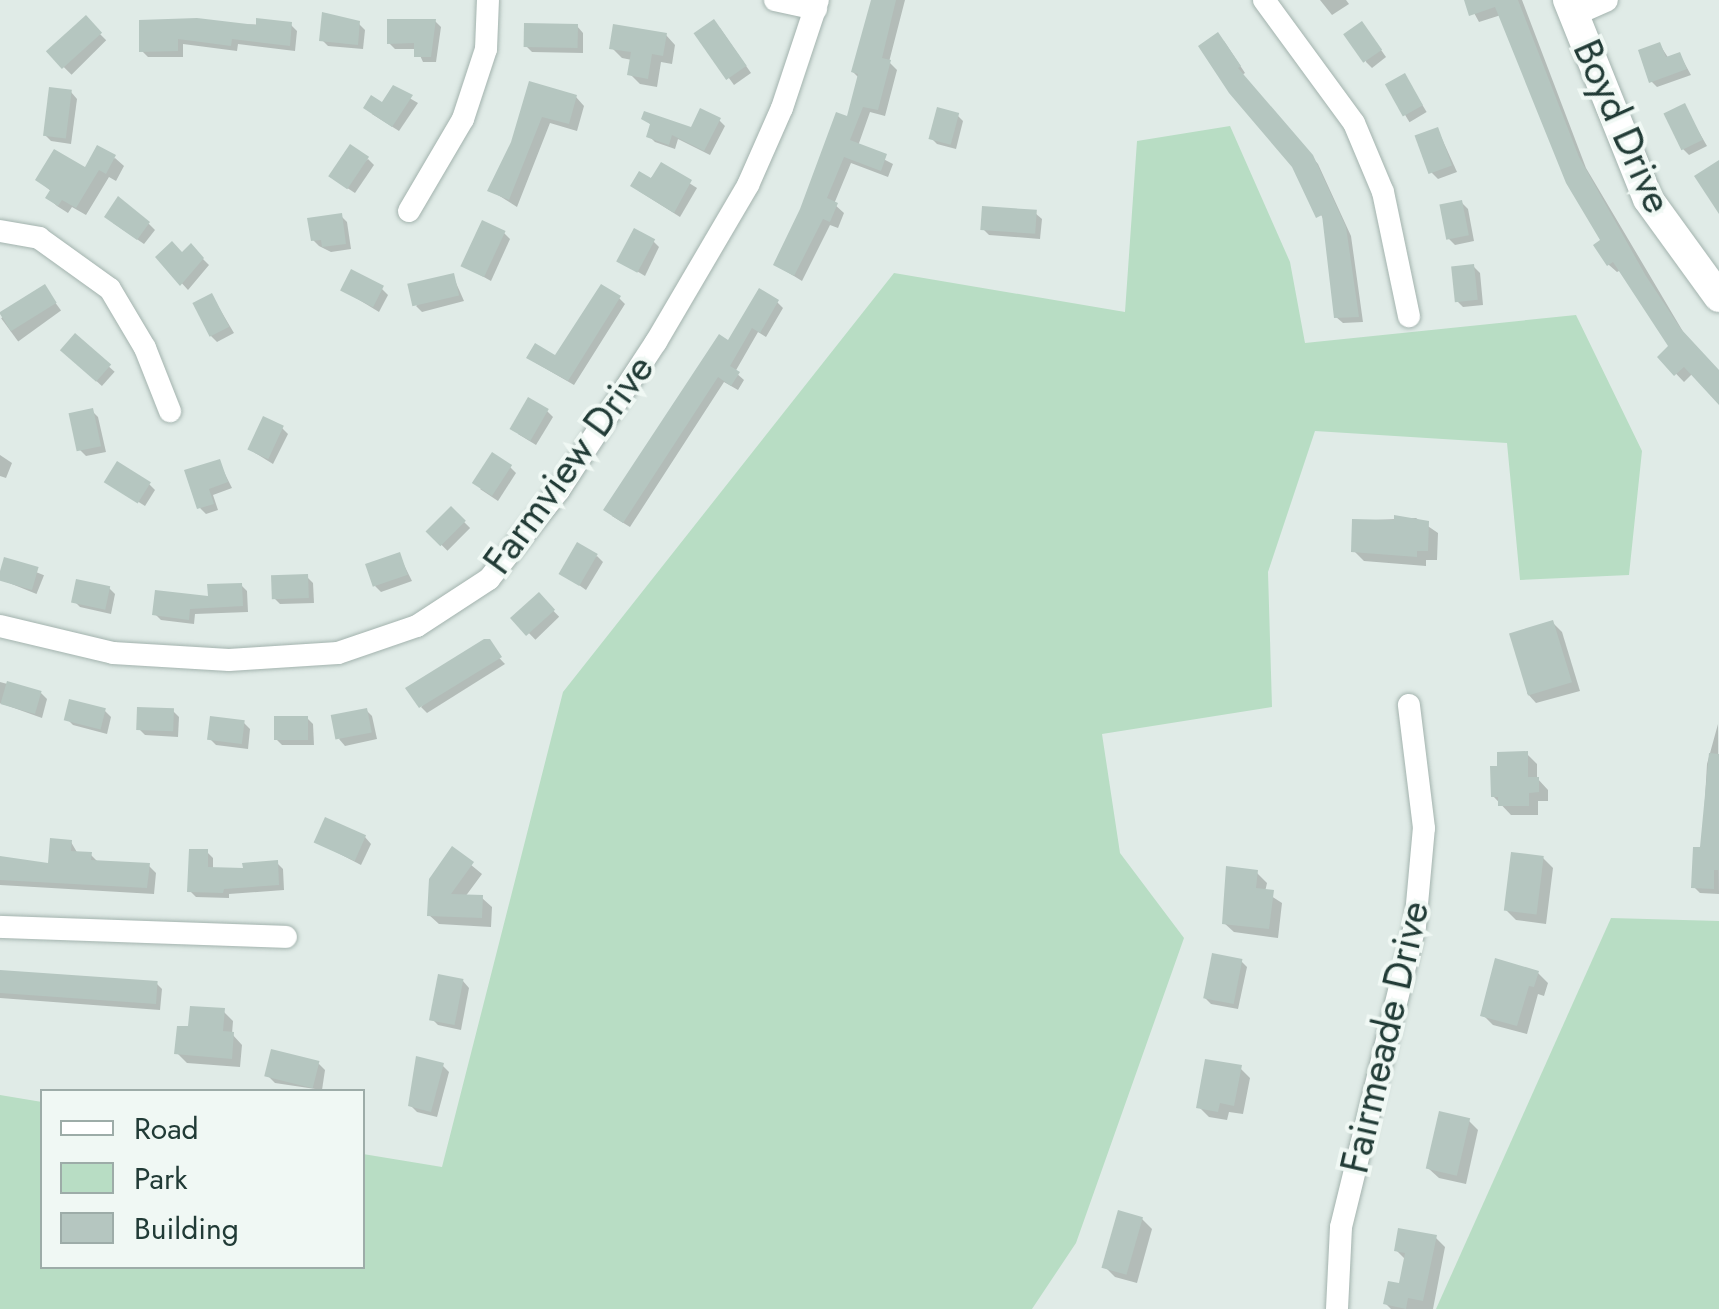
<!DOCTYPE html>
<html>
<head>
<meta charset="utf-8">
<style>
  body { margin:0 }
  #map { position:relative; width:1719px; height:1309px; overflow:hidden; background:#e0ebe7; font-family:Jost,sans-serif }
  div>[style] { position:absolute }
  .green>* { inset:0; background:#b8ddc4 }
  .shadow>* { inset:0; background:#0003; transform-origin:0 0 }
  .building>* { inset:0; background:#b5c6c0; transform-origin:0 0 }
  .roads { filter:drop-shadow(0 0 2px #a3b3ae) drop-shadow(0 0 2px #a3b3ae) }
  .street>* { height:22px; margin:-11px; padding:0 11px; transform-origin:11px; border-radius:11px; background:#fff }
  .secondary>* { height:30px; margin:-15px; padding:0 15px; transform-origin:15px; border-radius:15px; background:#fff }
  span { translate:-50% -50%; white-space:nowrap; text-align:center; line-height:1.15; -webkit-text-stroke:8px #f0f8f4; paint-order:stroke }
  .street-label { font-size:40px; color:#213b36 }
  .legend { position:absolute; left:40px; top:1089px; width:325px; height:180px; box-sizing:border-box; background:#f0f8f4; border:2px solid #9daca8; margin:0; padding:12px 18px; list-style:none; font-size:30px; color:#213b36 }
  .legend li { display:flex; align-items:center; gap:20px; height:50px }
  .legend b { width:50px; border:2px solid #9daca8 }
</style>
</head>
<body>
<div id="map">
  <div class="green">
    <div style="clip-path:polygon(1230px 126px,1290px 262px,1305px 343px,1576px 315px,1642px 451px,1629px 575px,1520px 580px,1507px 443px,1315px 431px,1268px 572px,1272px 707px,1102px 734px,1120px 853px,1184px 938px,1076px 1243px,1032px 1309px,0 1309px,0 1095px,42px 1102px,42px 1266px,362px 1266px,363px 1154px,442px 1167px,563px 692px,894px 273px,1125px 312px,1137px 141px)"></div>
    <div style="clip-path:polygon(1611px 918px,1719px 921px,1719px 1309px,1436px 1309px)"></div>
  </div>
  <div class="shadow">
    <div style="clip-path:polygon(876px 0,905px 0,889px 62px,897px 70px,885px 116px,870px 112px,858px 146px,893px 164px,888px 177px,851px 163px,834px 204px,844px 213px,838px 228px,830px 225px,802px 281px,776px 265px,848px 119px,859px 78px,853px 72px)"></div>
    <div style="clip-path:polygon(1320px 0,1346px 0,1349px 4px,1332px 15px)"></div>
    <div style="clip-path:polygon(1467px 0,1522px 0,1586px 168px,1688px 340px,1719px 377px,1719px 400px,1693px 373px,1684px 382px,1660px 357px,1671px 347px,1621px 270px,1617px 272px,1609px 265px,1596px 245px,1603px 241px,1501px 15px,1479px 22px)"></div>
    <div style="left:85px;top:19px;width:30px;height:49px;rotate:45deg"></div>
    <div style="clip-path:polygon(435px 21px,441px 27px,436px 62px,423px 62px,417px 49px,395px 49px,389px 43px)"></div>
    <div style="clip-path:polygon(141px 23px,291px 25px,297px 31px,295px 51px,238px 44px,237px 51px,183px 44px,183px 57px,148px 57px,142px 51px)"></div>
    <div style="clip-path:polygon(358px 23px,365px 30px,363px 49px,328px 46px,322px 40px)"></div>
    <div style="clip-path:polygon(577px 26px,583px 33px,583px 53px,532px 52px,526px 46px)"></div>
    <div style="clip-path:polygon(720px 28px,751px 73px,734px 85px,697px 34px)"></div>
    <div style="clip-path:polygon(1367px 30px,1386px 57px,1372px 68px,1366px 62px)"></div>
    <div style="clip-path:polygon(666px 35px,675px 45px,672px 64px,661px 62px,657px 87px,640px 84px,630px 74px,632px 60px,622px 58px,612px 48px)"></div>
    <div style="clip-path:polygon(1224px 41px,1245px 73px,1242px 75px,1318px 164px,1351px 236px,1363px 322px,1343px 323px,1336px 317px,1326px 224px,1294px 165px,1231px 91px)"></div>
    <div style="clip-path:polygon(1660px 45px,1669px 59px,1680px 55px,1691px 75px,1657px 87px,1651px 81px)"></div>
    <div style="left:1405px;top:76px;width:42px;height:20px;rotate:59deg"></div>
    <div style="clip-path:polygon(530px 84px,576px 97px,584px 106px,577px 131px,550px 123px,517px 207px,490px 190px,514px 143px)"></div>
    <div style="clip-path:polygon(394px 89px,418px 103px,399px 131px,372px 114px)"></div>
    <div style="clip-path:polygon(71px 92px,77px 99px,71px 144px,51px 141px,45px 135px)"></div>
    <div style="clip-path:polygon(1684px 106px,1707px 146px,1689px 155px,1683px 149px)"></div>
    <div style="clip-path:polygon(957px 115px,963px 121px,956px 149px,937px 144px,931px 138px)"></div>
    <div style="clip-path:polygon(644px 118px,692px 130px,719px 120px,725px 126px,710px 155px,678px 139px,675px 149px,655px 142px,649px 136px,652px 126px)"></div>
    <div style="clip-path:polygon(1438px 130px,1457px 172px,1438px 179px,1432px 173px)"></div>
    <div style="clip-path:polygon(115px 158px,124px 166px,116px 181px,109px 177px,86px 215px,72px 207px,68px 213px,57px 206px,48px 198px,52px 192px,38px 180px,86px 171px)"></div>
    <div style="clip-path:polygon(368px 159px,374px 165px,355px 193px,338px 182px)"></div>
    <div style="clip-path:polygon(662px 166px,697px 188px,680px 217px,639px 191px)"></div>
    <div style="clip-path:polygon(1462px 203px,1468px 209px,1474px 241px,1455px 245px,1449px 239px)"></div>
    <div style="clip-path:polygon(1035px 213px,1042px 219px,1040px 239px,989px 235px,983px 229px)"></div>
    <div style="clip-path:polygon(341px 216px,347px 222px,351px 249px,331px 252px,319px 246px,313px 240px)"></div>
    <div style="clip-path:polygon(113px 223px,149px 224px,155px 230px,144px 244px)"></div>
    <div style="clip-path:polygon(504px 233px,510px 239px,491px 281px,464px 266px)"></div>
    <div style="clip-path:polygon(653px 241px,659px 247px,645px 276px,620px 261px)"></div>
    <div style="clip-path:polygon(191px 247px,209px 265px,188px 290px,158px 257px,182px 255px)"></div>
    <div style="clip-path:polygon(1474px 267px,1480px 273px,1483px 305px,1463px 307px,1457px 301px)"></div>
    <div style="clip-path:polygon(453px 276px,464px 301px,422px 312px,416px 306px)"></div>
    <div style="left:44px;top:287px;width:29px;height:53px;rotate:54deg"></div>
    <div style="clip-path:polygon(382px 289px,388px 295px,379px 312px,343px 290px)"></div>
    <div style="clip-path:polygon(212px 296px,234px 333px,217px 342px,211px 336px)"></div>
    <div style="clip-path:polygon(619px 298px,625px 304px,574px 385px,536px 363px,556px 358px)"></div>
    <div style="clip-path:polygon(777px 302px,783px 308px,766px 337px,758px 332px,735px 372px,744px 380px,738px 390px,724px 382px,630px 527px,612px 516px,729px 343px)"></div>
    <div style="left:76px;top:337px;width:52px;height:19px;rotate:42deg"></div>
    <div style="clip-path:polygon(92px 411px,98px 417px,106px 452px,86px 456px,80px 450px)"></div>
    <div style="clip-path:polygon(547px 411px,553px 417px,536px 445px,518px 434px)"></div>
    <div style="clip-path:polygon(282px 428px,288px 434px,273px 464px,249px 449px)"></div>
    <div style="clip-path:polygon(0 455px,12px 463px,6px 478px,0 476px)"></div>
    <div style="clip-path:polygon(219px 462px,232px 488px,213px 495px,218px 510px,206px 514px,200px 508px)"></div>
    <div style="clip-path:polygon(510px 467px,516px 473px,498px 501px,480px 489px)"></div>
    <div style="clip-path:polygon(107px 482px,149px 484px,155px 490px,145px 506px)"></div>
    <div style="left:451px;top:509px;width:27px;height:32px;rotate:45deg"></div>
    <div style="clip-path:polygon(1416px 518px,1438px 533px,1437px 560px,1426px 560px,1426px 566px,1364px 561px,1354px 551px,1355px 521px)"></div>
    <div style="clip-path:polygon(399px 555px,412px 581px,381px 592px,375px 586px)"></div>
    <div style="clip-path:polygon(597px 556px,603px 562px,586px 590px,562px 573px)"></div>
    <div style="left:6px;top:560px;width:41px;height:20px;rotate:22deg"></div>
    <div style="clip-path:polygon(307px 577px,313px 583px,314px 603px,280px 604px,274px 598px)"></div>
    <div style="clip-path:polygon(241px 585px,247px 591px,248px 612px,195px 614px,194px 624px,161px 620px,155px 614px,210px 599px)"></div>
    <div style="clip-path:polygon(109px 588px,115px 594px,111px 614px,80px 607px,74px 601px)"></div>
    <div style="left:539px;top:596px;width:29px;height:33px;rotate:46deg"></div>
    <div style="clip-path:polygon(1552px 622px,1562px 632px,1580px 691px,1536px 703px,1527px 693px)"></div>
    <div style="clip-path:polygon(484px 642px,505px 664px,427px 713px,421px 707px)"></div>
    <div style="clip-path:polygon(0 682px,41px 693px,47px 699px,42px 718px,0 703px)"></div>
    <div style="clip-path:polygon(172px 710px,179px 717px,178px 737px,145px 735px,139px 729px)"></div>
    <div style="clip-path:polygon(366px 710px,372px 716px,377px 739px,345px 746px,339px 739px)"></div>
    <div style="clip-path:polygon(105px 711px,111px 717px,107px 734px,73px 725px,67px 719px)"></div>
    <div style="clip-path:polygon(307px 718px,313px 724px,314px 745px,282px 745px,276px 739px)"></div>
    <div style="clip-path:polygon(244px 723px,250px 729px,248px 749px,216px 745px,210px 739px)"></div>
    <div style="clip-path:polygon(1718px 724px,1719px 894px,1700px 893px,1694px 887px,1702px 850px,1707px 764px)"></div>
    <div style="clip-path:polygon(1527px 754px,1537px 764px,1537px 778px,1548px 790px,1548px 801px,1538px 801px,1538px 815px,1511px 815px,1493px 796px)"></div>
    <div style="clip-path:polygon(365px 837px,371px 844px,361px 865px,317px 842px)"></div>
    <div style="clip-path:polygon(71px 842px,78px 854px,91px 855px,99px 863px,148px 865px,156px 873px,154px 894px,0 885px,0 859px,50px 866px)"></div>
    <div style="clip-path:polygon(453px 850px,482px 874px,465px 897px,482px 898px,492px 907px,491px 927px,439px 924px,429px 915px)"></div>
    <div style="clip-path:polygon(207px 852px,213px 858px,213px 870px,245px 871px,277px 863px,283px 869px,284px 890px,229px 894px,229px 898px,196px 897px,190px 891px)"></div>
    <div style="clip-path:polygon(1543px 858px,1553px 868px,1546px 924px,1516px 920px,1506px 910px)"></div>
    <div style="clip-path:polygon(1257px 873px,1267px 883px,1265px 892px,1282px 903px,1278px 938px,1234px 932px,1224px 923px)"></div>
    <div style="clip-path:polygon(1241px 961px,1247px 967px,1238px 1009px,1211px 1004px,1205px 998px)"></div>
    <div style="clip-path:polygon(0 972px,156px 983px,162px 989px,160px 1010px,0 998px)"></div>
    <div style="clip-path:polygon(1538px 973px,1548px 983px,1544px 996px,1538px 994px,1527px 1034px,1493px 1025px,1483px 1015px)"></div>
    <div style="clip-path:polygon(463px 981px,469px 988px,461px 1030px,438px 1025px,432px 1019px)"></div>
    <div style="clip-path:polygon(223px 1011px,233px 1021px,232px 1034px,242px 1045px,240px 1067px,187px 1063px,177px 1053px,191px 1029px)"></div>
    <div style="clip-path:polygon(319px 1064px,325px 1070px,322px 1090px,275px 1083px,269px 1077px)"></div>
    <div style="clip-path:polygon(443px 1066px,449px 1072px,437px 1117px,417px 1112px,411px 1106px)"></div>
    <div style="clip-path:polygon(1240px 1068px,1250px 1078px,1243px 1114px,1229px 1112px,1227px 1120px,1209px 1117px,1199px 1107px)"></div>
    <div style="clip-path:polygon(1468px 1120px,1478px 1130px,1466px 1184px,1439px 1178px,1429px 1169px)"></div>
    <div style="clip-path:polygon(1142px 1219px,1152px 1229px,1137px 1283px,1115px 1277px,1105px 1267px)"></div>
    <div style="clip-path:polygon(1436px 1238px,1445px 1247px,1433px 1309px,1391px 1309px,1386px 1304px,1401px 1286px,1406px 1260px,1396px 1250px)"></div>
  </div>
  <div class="building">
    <div style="clip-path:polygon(871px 0,896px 0,882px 58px,891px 60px,878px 110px,863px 107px,850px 140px,887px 154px,881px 171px,844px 157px,827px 198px,838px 203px,830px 222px,823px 219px,794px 276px,773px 265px,800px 209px,836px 112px,847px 116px,858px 74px,851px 72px)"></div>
    <div style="clip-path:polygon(1464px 0,1518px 0,1579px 157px,1646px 276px,1681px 329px,1719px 370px,1719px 405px,1684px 367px,1674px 376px,1657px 357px,1668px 346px,1613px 262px,1607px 266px,1593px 245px,1600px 240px,1566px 183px,1495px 7px,1469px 16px)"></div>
    <div style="clip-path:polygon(322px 12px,360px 21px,358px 45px,319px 41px)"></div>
    <div style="left:86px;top:15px;width:24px;height:54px;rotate:48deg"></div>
    <div style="clip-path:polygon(197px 18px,256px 25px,256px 18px,292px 22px,290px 46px,232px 39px,231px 46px,178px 39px,178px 51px,139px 52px,139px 20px)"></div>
    <div style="clip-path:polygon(387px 19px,436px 19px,431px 57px,414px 57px,414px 43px,387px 44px)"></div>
    <div style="left:714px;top:19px;width:57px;height:25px;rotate:55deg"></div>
    <div style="left:1362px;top:21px;width:35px;height:23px;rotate:55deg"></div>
    <div style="left:524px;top:23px;width:54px;height:24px;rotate:1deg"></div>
    <div style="clip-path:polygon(613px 24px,667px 33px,663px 56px,652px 54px,648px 79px,627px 75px,631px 52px,609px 49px)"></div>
    <div style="clip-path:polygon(1218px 32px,1241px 66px,1238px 68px,1313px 155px,1346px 227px,1359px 317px,1334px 318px,1322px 215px,1316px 218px,1292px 167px,1229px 93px,1198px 46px)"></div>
    <div style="clip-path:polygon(1660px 42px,1666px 57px,1680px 52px,1687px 69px,1649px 83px,1638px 50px)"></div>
    <div style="left:1405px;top:73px;width:37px;height:23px;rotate:61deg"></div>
    <div style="clip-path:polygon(529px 81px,577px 95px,569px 124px,542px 117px,509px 200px,487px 191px,511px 142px)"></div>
    <div style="clip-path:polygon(393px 85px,413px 95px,392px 127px,363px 108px,371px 95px,382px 102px)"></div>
    <div style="left:49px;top:87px;width:23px;height:49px;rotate:7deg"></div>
    <div style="left:1685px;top:103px;width:41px;height:24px;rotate:64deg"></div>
    <div style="left:937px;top:107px;width:23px;height:33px;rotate:15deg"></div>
    <div style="clip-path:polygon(700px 108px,721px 118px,704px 151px,672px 135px,669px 145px,646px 137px,650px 124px,641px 119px,644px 111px,691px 127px)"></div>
    <div style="left:1438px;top:127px;width:41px;height:25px;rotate:70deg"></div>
    <div style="left:350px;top:144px;width:23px;height:39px;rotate:34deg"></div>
    <div style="clip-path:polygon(97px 145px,116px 155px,106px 174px,99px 170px,76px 208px,62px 200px,58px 206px,45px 198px,50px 190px,35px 180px,54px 149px,85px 167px)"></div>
    <div style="clip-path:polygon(1719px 160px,1719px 214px,1694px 176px)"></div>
    <div style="clip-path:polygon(661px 162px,692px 180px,674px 213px,630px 186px,639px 171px,651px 178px)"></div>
    <div style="clip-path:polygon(118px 196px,150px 222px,137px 240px,104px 217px)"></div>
    <div style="left:1462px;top:200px;width:36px;height:23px;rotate:79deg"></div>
    <div style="left:982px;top:206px;width:55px;height:24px;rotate:4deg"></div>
    <div style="clip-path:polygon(342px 213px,346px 244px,322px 247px,321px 240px,311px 241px,307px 218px)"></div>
    <div style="left:482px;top:220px;width:26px;height:51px;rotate:25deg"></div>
    <div style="left:634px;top:228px;width:24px;height:38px;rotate:28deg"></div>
    <div style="clip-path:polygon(172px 241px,182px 252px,191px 243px,204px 258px,180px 286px,155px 257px)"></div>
    <div style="left:1474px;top:264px;width:36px;height:23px;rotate:84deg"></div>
    <div style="left:351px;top:269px;width:37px;height:24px;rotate:27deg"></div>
    <div style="left:454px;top:273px;width:23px;height:48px;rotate:77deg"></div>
    <div style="left:45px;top:284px;width:22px;height:54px;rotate:58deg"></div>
    <div style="clip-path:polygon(601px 284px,621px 296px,568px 381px,526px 358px,535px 343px,555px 355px)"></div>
    <div style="clip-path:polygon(759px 288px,779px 300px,760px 333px,752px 328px,730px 366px,740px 372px,731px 386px,718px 377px,623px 523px,603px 510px,719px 334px,728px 340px)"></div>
    <div style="left:212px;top:293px;width:38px;height:22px;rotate:63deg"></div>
    <div style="left:75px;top:333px;width:48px;height:23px;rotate:41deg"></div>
    <div style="left:528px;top:397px;width:24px;height:37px;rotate:30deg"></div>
    <div style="left:93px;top:408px;width:39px;height:25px;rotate:78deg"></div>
    <div style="left:263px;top:416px;width:23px;height:37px;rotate:25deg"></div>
    <div style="left:492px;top:452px;width:24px;height:37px;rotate:33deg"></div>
    <div style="clip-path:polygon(220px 459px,228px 482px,209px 489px,214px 504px,197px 509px,184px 470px)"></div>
    <div style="left:117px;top:461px;width:40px;height:25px;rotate:32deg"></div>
    <div style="left:451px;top:506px;width:21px;height:36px;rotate:45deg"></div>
    <div style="clip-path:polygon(1394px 515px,1429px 521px,1428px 551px,1417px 551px,1417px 557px,1351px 552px,1352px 519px,1394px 520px)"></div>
    <div style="left:577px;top:542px;width:24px;height:37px;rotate:30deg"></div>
    <div style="left:400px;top:552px;width:24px;height:37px;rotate:71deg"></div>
    <div style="left:4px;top:557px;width:36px;height:24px;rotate:16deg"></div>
    <div style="left:308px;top:574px;width:24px;height:37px;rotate:88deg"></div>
    <div style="left:76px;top:579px;width:35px;height:24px;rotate:12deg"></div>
    <div style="clip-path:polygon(242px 583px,243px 606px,190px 609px,189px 620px,152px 615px,155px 590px,208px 596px,207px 584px)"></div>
    <div style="left:539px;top:592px;width:24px;height:39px;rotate:48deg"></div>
    <div style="left:1553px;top:620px;width:65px;height:46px;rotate:73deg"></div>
    <div style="clip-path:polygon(484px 639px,490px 639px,502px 657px,419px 708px,405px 688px)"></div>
    <div style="left:7px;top:681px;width:36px;height:24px;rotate:16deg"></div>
    <div style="left:69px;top:699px;width:38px;height:22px;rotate:14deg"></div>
    <div style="left:137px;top:707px;width:37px;height:23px;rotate:2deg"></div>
    <div style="left:367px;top:708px;width:25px;height:37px;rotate:79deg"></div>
    <div style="left:210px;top:716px;width:35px;height:24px;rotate:7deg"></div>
    <div style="left:274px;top:716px;width:34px;height:24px"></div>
    <div style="clip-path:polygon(1528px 751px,1528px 777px,1539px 777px,1539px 792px,1529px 793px,1529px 806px,1498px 806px,1498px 797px,1491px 797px,1490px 766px,1497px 766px,1497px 752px)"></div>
    <div style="clip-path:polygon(1709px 753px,1719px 754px,1719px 870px,1714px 870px,1714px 889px,1691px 888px,1693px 847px,1700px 847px)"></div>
    <div style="left:325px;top:817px;width:45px;height:28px;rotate:24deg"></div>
    <div style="clip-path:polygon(50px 838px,72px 840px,71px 851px,92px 852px,91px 860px,150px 863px,147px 888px,0 880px,0 856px,48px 863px)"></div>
    <div style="clip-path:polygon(452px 846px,474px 862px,451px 894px,483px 895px,482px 918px,427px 916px,429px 879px)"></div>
    <div style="clip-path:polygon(189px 849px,208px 849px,208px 867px,243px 868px,242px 863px,278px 860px,279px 885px,224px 889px,223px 893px,187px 892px)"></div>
    <div style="left:1511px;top:852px;width:33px;height:59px;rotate:7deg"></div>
    <div style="clip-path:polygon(1226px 866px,1258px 870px,1256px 888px,1274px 890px,1269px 929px,1222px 924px)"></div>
    <div style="left:1212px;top:953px;width:31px;height:46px;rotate:11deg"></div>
    <div style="clip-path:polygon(1495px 958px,1539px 971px,1534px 987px,1529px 986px,1517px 1026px,1480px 1016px)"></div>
    <div style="left:0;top:970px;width:158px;height:23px;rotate:4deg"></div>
    <div style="left:438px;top:974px;width:26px;height:47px;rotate:11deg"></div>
    <div style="clip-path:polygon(190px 1006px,225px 1008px,223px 1031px,234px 1032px,232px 1059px,174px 1054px,177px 1026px,188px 1026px)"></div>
    <div style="left:271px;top:1049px;width:50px;height:28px;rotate:14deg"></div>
    <div style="clip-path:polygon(416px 1056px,444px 1063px,431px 1112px,408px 1106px)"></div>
    <div style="clip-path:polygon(1205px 1059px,1242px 1065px,1234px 1106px,1220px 1103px,1218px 1112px,1196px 1108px)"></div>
    <div style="left:1439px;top:1111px;width:32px;height:59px;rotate:13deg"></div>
    <div style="left:1118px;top:1210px;width:26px;height:60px;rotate:16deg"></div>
    <div style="clip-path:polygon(1398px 1228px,1437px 1235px,1423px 1301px,1408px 1298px,1406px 1309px,1383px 1304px,1388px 1281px,1399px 1283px,1405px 1253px,1394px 1251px)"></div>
  </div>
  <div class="roads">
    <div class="street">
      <div style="left:775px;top:0;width:42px;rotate:12.4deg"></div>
      <div style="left:1264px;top:0;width:152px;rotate:53.8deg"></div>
      <div style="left:1354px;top:123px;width:75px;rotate:67.2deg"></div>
      <div style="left:1383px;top:192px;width:127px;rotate:78.2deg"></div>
      <div style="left:1574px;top:15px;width:36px;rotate:-24deg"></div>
      <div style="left:409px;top:211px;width:107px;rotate:-59.6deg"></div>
      <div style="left:463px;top:119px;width:74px;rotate:-71.8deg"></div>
      <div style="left:486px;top:49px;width:49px;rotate:-87.7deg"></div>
      <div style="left:0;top:231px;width:40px;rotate:10deg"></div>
      <div style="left:39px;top:238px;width:87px;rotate:35.7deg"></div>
      <div style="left:110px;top:289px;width:69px;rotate:59.3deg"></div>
      <div style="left:145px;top:348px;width:68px;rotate:68.4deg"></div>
      <div style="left:0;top:626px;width:116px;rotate:13.4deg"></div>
      <div style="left:113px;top:653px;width:116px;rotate:3.5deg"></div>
      <div style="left:229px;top:660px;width:109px;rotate:-3.7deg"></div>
      <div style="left:338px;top:653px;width:83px;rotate:-18.9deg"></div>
      <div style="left:417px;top:626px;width:86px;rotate:-33.1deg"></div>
      <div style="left:489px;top:579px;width:113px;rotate:-51.8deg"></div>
      <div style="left:559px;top:490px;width:177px;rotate:-56.8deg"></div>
      <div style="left:656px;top:342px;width:182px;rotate:-59.6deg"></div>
      <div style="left:748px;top:185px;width:84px;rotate:-66.2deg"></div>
      <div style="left:782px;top:108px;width:114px;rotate:-71.6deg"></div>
      <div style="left:0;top:927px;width:286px;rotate:2deg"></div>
      <div style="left:1337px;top:1309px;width:82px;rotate:-87.2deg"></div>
      <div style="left:1341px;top:1227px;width:310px;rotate:-76.2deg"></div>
      <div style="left:1415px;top:926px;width:98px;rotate:-84.8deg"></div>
      <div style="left:1424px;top:828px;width:124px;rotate:-97deg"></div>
    </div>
    <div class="secondary">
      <div style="left:1568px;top:0;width:214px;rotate:68.1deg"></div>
      <div style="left:1648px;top:199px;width:121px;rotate:54.1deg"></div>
    </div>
  </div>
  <div class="street-label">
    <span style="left:1623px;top:126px;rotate:66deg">Boyd Drive</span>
    <span style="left:568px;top:464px;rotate:-54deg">Farmview Drive</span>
    <span style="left:1384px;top:1037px;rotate:-77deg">Fairmeade Drive</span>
  </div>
  <ul class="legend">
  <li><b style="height:12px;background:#fff"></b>Road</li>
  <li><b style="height:28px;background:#b8ddc4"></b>Park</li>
  <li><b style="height:28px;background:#b5c6c0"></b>Building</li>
  </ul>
</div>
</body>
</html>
